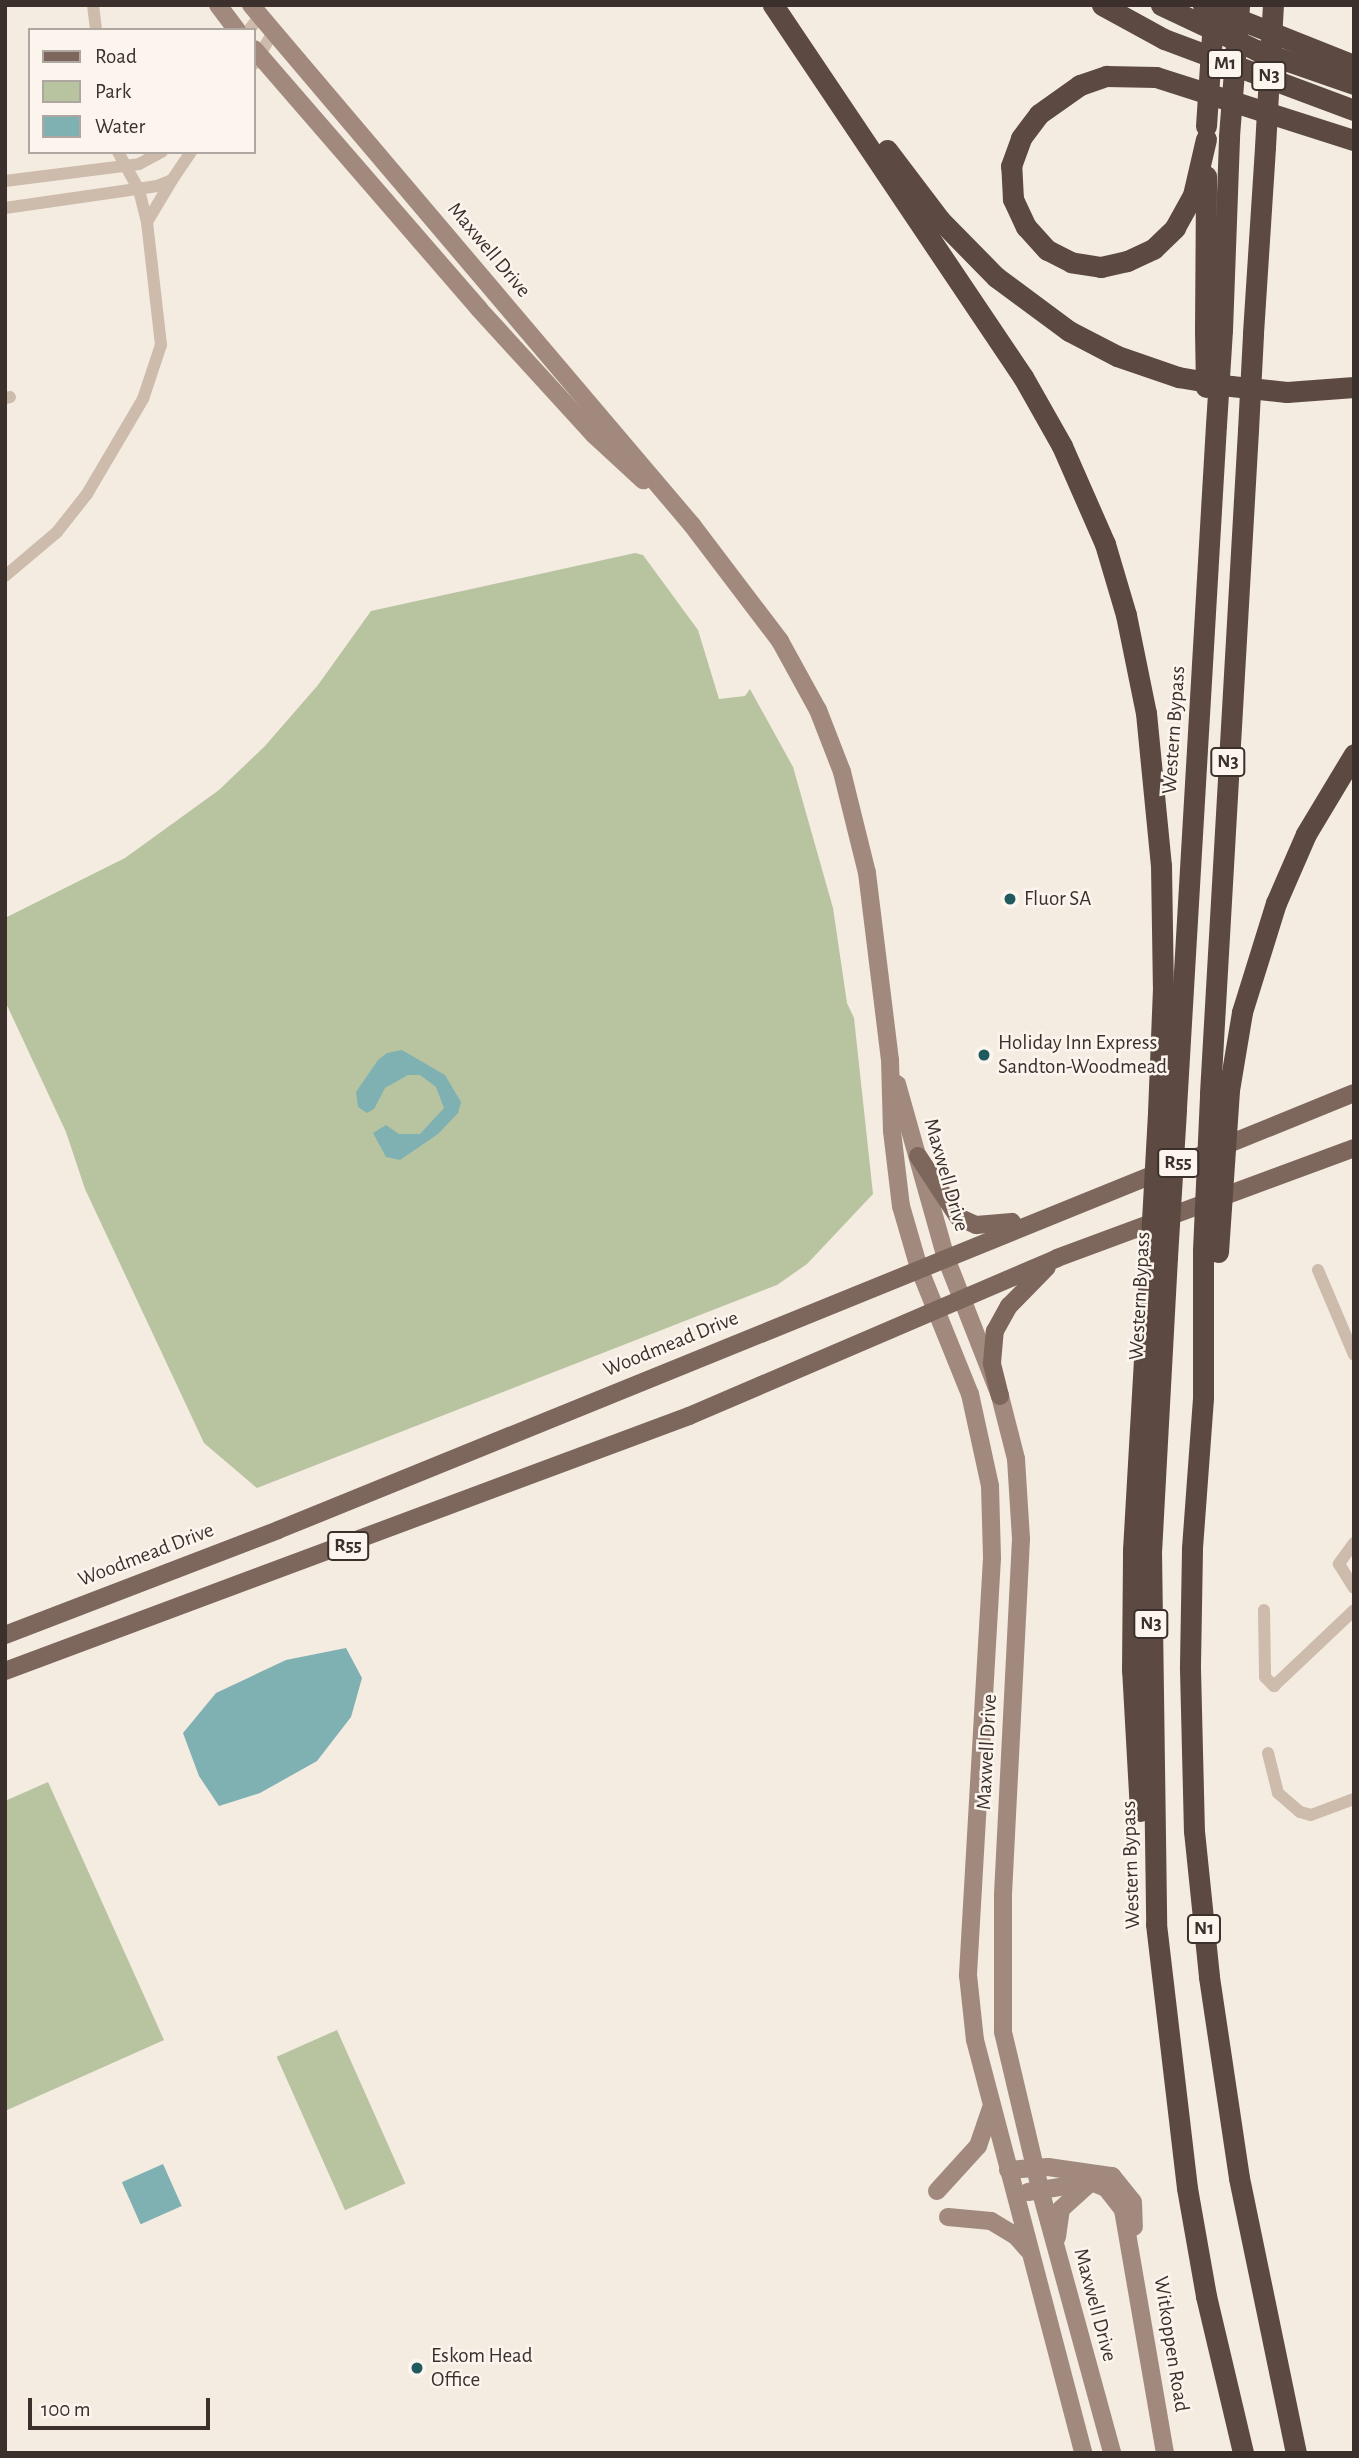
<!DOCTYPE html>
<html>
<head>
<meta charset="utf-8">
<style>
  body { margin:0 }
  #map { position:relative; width:1359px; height:2458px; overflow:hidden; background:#f4ebe1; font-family:"Alegreya Sans",sans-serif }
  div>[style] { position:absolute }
  .green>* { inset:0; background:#b8c4a0; transform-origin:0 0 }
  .water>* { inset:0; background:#7fb0b2; transform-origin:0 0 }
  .street>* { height:12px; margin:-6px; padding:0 6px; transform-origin:6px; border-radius:6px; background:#cdbbac }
  .secondary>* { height:18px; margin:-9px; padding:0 9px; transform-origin:9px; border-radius:9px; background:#a18a7d }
  .primary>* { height:18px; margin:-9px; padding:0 9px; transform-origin:9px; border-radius:9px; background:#7d675c }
  .highway>* { height:21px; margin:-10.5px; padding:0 10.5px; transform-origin:10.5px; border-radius:10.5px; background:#5c4a42 }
  .highway-bridge>* { height:21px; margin:-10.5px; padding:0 10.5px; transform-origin:10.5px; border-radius:10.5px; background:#5c4a42 }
  .dots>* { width:19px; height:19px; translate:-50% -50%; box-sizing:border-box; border:4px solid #fbf5ee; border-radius:50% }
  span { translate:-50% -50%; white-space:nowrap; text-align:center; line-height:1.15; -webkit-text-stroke:5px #fbf5ee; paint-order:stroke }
  .shield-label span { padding:2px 5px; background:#fbf5ee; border:2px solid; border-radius:5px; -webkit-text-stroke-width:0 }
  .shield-label { font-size:19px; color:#3b302b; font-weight:700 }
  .street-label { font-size:21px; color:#3b302b }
  .poi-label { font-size:21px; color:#3b302b }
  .left { translate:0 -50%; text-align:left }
  .frame { position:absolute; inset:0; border:7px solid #3b302b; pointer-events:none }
  .legend { position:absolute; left:28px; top:28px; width:228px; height:126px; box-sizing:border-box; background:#fbf5ee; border:2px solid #aea6a0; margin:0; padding:9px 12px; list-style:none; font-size:21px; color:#3b302b }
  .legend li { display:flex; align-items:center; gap:14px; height:35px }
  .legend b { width:35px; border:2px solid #aea6a0 }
  .scale { position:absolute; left:28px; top:2398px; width:182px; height:32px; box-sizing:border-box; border:4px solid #3b302b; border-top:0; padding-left:9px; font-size:21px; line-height:24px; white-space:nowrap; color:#3b302b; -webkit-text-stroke:5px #fbf5ee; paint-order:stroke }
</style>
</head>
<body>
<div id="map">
  <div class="green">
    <div style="clip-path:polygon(635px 553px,643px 555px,698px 630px,719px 699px,745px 696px,750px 689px,793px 767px,833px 908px,847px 1003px,854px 1018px,873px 1194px,807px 1264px,777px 1285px,257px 1488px,204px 1443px,85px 1189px,66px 1132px,5px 1001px,5px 918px,125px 858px,219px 790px,265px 746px,318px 685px,371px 611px)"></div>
    <div style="clip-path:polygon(48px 1782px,164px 2040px,5px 2111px,5px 1801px)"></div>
    <div style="left:337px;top:2030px;width:168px;height:66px;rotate:66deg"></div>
  </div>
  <div class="water">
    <div style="clip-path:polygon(402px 1050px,445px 1075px,461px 1102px,458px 1113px,438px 1134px,400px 1160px,386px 1157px,373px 1133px,386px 1125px,399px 1134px,420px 1134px,444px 1108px,436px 1087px,420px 1075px,408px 1075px,385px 1088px,374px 1109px,367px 1113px,358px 1107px,356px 1092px,378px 1060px,387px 1053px)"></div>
    <div style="clip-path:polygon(346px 1648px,362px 1678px,351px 1717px,317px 1761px,260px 1793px,219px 1806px,199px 1776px,183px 1733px,216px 1693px,286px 1660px)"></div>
    <div style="left:163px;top:2164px;width:46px;height:45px;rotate:66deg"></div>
  </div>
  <div class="street">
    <div style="left:93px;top:5px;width:25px;rotate:83deg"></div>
    <div style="left:249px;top:30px;width:18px;rotate:-52deg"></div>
    <div style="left:254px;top:64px;width:37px;rotate:-59deg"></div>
    <div style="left:5px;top:181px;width:135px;rotate:-7.2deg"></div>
    <div style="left:139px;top:164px;width:26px;rotate:-28deg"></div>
    <div style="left:5px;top:208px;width:154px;rotate:-8.2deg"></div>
    <div style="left:157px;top:186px;width:16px;rotate:-22deg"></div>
    <div style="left:172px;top:180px;width:34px;rotate:-56deg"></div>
    <div style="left:147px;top:222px;width:49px;rotate:-59.2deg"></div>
    <div style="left:5px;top:398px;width:5px;rotate:-11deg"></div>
    <div style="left:5px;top:576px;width:68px;rotate:-40.2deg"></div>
    <div style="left:57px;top:532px;width:48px;rotate:-51.7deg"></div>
    <div style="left:87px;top:494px;width:110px;rotate:-59.5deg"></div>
    <div style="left:143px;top:399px;width:57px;rotate:-71.6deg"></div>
    <div style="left:161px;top:345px;width:124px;rotate:-96.5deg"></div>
    <div style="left:147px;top:222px;width:33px;rotate:-104deg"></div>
    <div style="left:139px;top:190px;width:43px;rotate:-118.9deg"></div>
    <div style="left:1318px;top:1270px;width:92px;rotate:67deg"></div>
    <div style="left:1354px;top:1543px;width:26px;rotate:126deg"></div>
    <div style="left:1339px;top:1564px;width:28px;rotate:58deg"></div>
    <div style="left:1264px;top:1610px;width:67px;rotate:89.1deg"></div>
    <div style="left:1265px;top:1677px;width:13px;rotate:45deg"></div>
    <div style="left:1274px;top:1686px;width:110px;rotate:-43.5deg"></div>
    <div style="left:1268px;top:1753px;width:41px;rotate:76deg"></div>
    <div style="left:1278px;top:1793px;width:29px;rotate:41deg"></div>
    <div style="left:1300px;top:1812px;width:11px;rotate:15deg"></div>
    <div style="left:1311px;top:1815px;width:46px;rotate:-20.4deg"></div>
  </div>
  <div class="secondary">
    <div style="left:218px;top:5px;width:31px;rotate:53deg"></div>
    <div style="left:251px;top:5px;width:682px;rotate:49.7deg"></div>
    <div style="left:692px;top:525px;width:146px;rotate:52.8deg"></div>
    <div style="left:780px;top:641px;width:79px;rotate:61.2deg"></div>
    <div style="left:818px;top:710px;width:66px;rotate:68.8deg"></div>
    <div style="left:842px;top:772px;width:104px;rotate:76.1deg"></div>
    <div style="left:867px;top:873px;width:188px;rotate:83deg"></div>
    <div style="left:890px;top:1060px;width:71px;rotate:88.4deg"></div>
    <div style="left:892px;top:1131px;width:76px;rotate:83.2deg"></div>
    <div style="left:901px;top:1206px;width:65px;rotate:73.8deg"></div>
    <div style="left:919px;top:1268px;width:136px;rotate:68deg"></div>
    <div style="left:970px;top:1394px;width:94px;rotate:77.7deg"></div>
    <div style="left:990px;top:1486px;width:72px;rotate:88.4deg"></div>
    <div style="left:992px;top:1558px;width:418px;rotate:93.3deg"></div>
    <div style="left:968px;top:1975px;width:65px;rotate:83.9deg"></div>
    <div style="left:975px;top:2040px;width:427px;rotate:75.3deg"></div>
    <div style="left:254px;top:49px;width:344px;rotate:49.1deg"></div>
    <div style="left:479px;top:309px;width:171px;rotate:47.6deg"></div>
    <div style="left:594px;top:435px;width:67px;rotate:42.6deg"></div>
    <div style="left:897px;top:1084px;width:181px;rotate:74.3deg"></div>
    <div style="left:946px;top:1258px;width:148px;rotate:68.6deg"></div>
    <div style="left:1000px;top:1396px;width:65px;rotate:75.7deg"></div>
    <div style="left:1016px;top:1459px;width:80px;rotate:86.4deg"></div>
    <div style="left:1021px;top:1539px;width:356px;rotate:92.9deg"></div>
    <div style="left:1003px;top:1895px;width:137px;rotate:90deg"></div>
    <div style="left:1003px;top:2032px;width:161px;rotate:76.7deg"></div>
    <div style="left:1040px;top:2189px;width:274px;rotate:74.7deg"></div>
    <div style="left:1008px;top:2170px;width:40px;rotate:-4.3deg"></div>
    <div style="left:1048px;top:2167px;width:65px;rotate:8deg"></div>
    <div style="left:1112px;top:2176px;width:33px;rotate:51deg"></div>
    <div style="left:1133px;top:2202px;width:25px;rotate:88deg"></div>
    <div style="left:937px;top:2191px;width:61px;rotate:-47.7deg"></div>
    <div style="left:978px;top:2146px;width:40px;rotate:-71.1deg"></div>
    <div style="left:1028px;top:2192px;width:64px;rotate:-9deg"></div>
    <div style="left:1091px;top:2182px;width:16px;rotate:22deg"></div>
    <div style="left:1106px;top:2188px;width:28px;rotate:52deg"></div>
    <div style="left:1123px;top:2210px;width:247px;rotate:80.2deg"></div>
    <div style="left:948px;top:2217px;width:43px;rotate:5.3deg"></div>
    <div style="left:991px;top:2221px;width:29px;rotate:31deg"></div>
    <div style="left:1016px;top:2236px;width:18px;rotate:49deg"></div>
    <div style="left:1057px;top:2237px;width:28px;rotate:-82deg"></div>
    <div style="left:1061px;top:2209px;width:40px;rotate:-42deg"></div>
  </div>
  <div class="primary">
    <div style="left:918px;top:1156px;width:73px;rotate:56.7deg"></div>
    <div style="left:958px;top:1217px;width:20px;rotate:24deg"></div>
    <div style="left:976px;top:1225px;width:36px;rotate:-5deg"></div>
    <div style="left:1000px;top:1396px;width:34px;rotate:-104deg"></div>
    <div style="left:992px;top:1363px;width:32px;rotate:-85deg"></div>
    <div style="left:995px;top:1331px;width:29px;rotate:-61deg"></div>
    <div style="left:1009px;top:1306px;width:54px;rotate:-45.7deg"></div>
    <div style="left:5px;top:1635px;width:292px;rotate:-21deg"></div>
    <div style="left:278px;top:1530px;width:1161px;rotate:-22.1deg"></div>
    <div style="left:5px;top:1671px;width:730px;rotate:-20.45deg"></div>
    <div style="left:689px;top:1416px;width:400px;rotate:-23.2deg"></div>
    <div style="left:1057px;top:1258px;width:317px;rotate:-20.3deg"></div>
  </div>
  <div class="highway">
    <div style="left:773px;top:5px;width:448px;rotate:56.1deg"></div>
    <div style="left:1023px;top:377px;width:79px;rotate:60.5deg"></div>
    <div style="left:1062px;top:446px;width:107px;rotate:66.3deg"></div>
    <div style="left:1105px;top:544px;width:74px;rotate:73.5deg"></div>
    <div style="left:1126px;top:615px;width:100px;rotate:78.5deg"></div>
    <div style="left:1146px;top:713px;width:153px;rotate:84.4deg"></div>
    <div style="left:1161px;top:865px;width:123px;rotate:89.1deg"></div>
    <div style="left:1163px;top:988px;width:125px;rotate:92.3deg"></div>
    <div style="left:1102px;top:5px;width:71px;rotate:28.7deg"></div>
    <div style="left:1164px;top:39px;width:203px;rotate:20.5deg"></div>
    <div style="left:1161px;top:5px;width:105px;rotate:25.3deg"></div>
    <div style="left:1256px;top:50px;width:104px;rotate:19.1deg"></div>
    <div style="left:1203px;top:5px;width:162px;rotate:21.7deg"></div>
    <div style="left:1206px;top:139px;width:57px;rotate:103.1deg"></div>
    <div style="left:1193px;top:195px;width:38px;rotate:119deg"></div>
    <div style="left:1175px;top:228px;width:30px;rotate:136deg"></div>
    <div style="left:1153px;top:249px;width:29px;rotate:155deg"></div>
    <div style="left:1127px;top:261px;width:27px;rotate:167deg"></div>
    <div style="left:1101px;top:267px;width:30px;rotate:-171deg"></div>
    <div style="left:1071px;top:262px;width:27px;rotate:-153deg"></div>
    <div style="left:1047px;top:250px;width:31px;rotate:-132deg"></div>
    <div style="left:1026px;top:227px;width:31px;rotate:-115deg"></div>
    <div style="left:1013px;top:199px;width:33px;rotate:-93deg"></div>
    <div style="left:1011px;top:166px;width:30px;rotate:-70deg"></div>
    <div style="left:1021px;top:138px;width:30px;rotate:-53deg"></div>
    <div style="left:1039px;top:114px;width:50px;rotate:-35.3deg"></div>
    <div style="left:1080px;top:85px;width:28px;rotate:-19deg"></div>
    <div style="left:1106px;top:76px;width:50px;rotate:1.1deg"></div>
    <div style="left:1156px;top:77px;width:208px;rotate:17.7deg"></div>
    <div style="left:887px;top:150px;width:88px;rotate:52.9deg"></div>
    <div style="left:940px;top:220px;width:80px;rotate:45.5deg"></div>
    <div style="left:996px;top:277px;width:91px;rotate:36.5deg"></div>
    <div style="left:1069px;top:331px;width:54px;rotate:27.5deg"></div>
    <div style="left:1117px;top:356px;width:65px;rotate:19deg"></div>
    <div style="left:1178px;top:377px;width:54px;rotate:9.6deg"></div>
    <div style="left:1231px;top:386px;width:56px;rotate:6.1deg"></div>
    <div style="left:1287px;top:392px;width:67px;rotate:-4.3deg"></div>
    <div style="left:1222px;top:330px;width:194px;rotate:-87.9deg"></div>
    <div style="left:1205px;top:331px;width:155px;rotate:-89.6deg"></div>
    <div style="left:1253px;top:333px;width:186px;rotate:-86.3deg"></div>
    <div style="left:1229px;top:1090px;width:79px;rotate:-80.5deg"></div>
    <div style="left:1242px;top:1012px;width:114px;rotate:-72.7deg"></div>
    <div style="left:1276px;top:903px;width:75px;rotate:-66.5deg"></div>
    <div style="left:1306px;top:834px;width:93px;rotate:-59deg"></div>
    <div style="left:1210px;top:1093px;width:664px;rotate:-86.72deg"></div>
    <div style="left:1176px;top:1108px;width:684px;rotate:-86.65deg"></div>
    <div style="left:1203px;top:1250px;width:148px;rotate:90deg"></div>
    <div style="left:1203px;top:1398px;width:151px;rotate:94.2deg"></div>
    <div style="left:1192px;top:1549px;width:120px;rotate:91deg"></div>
    <div style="left:1190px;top:1669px;width:162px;rotate:88.6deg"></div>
    <div style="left:1194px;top:1831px;width:147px;rotate:84.1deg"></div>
    <div style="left:1209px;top:1977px;width:203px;rotate:81.5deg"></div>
    <div style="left:1239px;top:2178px;width:281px;rotate:78.3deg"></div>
    <div style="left:1167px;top:1257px;width:293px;rotate:93.1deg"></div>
    <div style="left:1151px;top:1550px;width:374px;rotate:89.2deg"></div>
    <div style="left:1156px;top:1924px;width:266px;rotate:83.3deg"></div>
    <div style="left:1187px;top:2188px;width:110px;rotate:80deg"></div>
    <div style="left:1206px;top:2296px;width:161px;rotate:76.7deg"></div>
    <div style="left:1140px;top:1811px;width:141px;rotate:-93.2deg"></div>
    <div style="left:1132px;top:1670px;width:120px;rotate:-89.5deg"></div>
    <div style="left:1133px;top:1550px;width:294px;rotate:-86.7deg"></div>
  </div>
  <div class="highway-bridge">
    <div style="left:1206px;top:126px;width:121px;rotate:-86.2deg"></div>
    <div style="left:1229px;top:136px;width:131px;rotate:-85.6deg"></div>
    <div style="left:1265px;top:147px;width:142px;rotate:-86.8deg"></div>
    <div style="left:1205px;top:331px;width:56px;rotate:89deg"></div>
    <div style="left:1216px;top:425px;width:95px;rotate:-86.4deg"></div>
    <div style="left:1248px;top:430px;width:97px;rotate:-87deg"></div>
    <div style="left:1203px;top:1250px;width:157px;rotate:-87.4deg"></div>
    <div style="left:1218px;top:1252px;width:162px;rotate:-86.1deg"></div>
    <div style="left:1150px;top:1256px;width:143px;rotate:-86.8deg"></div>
    <div style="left:1167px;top:1257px;width:149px;rotate:-86.5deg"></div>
  </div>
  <div class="dots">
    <div style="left:1010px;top:899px;background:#1f5a5e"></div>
    <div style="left:984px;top:1055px;background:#1f5a5e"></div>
    <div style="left:417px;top:2368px;background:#1f5a5e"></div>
  </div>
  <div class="shield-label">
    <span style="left:1225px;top:64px">M1</span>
    <span style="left:1269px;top:76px">N3</span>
    <span style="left:1228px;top:762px">N3</span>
    <span style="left:1178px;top:1163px">R55</span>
    <span style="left:348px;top:1546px">R55</span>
    <span style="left:1151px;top:1624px">N3</span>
    <span style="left:1204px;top:1929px">N1</span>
  </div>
  <div class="street-label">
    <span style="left:489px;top:250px;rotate:50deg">Maxwell Drive</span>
    <span style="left:1174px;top:730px;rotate:-86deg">Western Bypass</span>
    <span style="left:946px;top:1175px;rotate:74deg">Maxwell Drive</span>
    <span style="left:1140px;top:1296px;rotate:-87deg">Western Bypass</span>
    <span style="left:671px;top:1344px;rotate:-22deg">Woodmead Drive</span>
    <span style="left:146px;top:1555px;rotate:-21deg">Woodmead Drive</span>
    <span style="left:987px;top:1752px;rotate:-87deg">Maxwell Drive</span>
    <span style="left:1131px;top:1865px;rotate:-92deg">Western Bypass</span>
    <span style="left:1095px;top:2305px;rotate:75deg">Maxwell Drive</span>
    <span style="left:1171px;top:2344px;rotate:81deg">Witkoppen Road</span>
  </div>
  <div class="poi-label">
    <span class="left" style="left:1024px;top:899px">Fluor SA</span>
    <span class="left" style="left:998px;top:1055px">Holiday Inn Express<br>Sandton-Woodmead</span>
    <span class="left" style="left:431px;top:2368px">Eskom Head<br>Office</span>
  </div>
  <div class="frame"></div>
  <ul class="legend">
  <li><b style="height:9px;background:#7d675c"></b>Road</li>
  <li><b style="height:19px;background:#b8c4a0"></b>Park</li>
  <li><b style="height:19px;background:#7fb0b2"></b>Water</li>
  </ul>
  <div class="scale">100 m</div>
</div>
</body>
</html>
